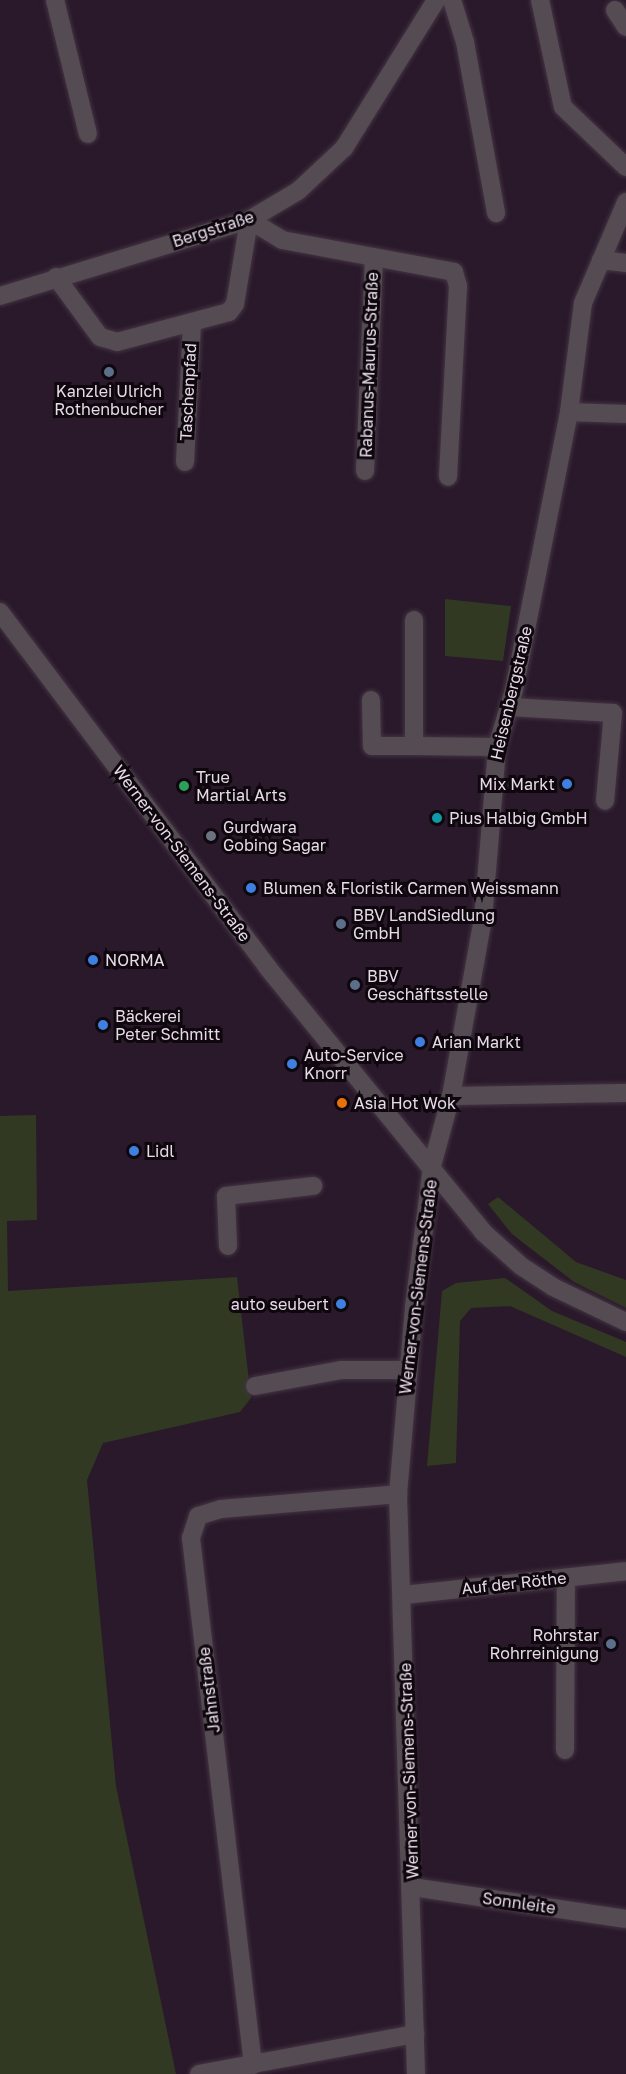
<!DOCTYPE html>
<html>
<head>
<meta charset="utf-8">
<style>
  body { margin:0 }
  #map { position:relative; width:626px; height:2074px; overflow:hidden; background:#29192a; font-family:"Golos Text",sans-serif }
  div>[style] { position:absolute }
  .green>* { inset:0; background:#313923 }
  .roads { filter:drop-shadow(0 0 2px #443444) drop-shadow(0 0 2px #443444) }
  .minor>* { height:18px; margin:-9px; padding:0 9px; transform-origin:9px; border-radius:9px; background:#554c53 }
  .dots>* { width:16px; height:16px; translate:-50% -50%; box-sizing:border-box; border:3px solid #0e070e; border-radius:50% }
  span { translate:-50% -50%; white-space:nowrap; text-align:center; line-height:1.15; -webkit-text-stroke:6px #0e070e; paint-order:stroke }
  .street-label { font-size:16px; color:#e7dbe7 }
  .poi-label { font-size:16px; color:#e7dbe7 }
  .left { translate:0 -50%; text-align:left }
  .right { translate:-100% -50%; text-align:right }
</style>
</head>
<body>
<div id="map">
  <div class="green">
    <div style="clip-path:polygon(445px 599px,511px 606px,503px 661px,445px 656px)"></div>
    <div style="clip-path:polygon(36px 1115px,37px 1220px,7px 1221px,8px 1291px,237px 1277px,251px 1398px,240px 1412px,103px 1443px,87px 1480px,116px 1786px,176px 2074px,0 2074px,0 1116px)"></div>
    <div style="clip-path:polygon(498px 1197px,576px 1262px,626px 1280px,626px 1308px,574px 1282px,512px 1234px,488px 1204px)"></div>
    <div style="clip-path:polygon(505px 1278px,552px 1311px,626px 1342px,626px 1357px,510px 1306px,471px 1308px,460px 1321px,456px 1463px,427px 1466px,442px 1291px,456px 1283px)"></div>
  </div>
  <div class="roads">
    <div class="minor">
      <div style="left:55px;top:0;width:138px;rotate:76.2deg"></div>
      <div style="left:452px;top:0;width:44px;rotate:72.8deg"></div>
      <div style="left:465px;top:42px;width:174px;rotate:79.7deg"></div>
      <div style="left:540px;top:0;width:109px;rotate:77.9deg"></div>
      <div style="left:563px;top:107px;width:87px;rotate:43.6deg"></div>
      <div style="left:615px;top:10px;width:20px;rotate:57deg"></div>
      <div style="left:601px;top:260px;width:25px;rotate:7deg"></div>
      <div style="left:56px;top:277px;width:74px;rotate:53.7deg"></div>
      <div style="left:100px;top:337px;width:18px;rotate:16deg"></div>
      <div style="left:117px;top:342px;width:116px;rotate:-15deg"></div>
      <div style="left:229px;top:312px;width:10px;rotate:-53deg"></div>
      <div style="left:235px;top:304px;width:85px;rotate:-80.5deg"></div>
      <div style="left:249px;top:220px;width:39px;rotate:31deg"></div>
      <div style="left:282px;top:240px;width:175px;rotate:10.5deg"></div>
      <div style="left:454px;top:272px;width:15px;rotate:74deg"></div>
      <div style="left:458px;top:286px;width:191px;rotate:93deg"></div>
      <div style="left:0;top:296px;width:260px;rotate:-17deg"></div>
      <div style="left:249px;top:220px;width:57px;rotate:-30.6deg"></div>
      <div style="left:298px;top:191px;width:63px;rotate:-43.1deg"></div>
      <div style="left:344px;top:148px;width:174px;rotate:-58.1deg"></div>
      <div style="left:569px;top:412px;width:57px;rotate:2deg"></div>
      <div style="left:185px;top:462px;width:140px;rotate:-87.1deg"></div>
      <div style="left:365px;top:471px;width:213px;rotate:-87.6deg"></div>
      <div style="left:0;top:612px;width:446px;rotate:53deg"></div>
      <div style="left:268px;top:968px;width:340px;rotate:50.8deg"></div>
      <div style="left:483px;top:1232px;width:51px;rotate:41.8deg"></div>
      <div style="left:521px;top:1266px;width:38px;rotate:33deg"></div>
      <div style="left:553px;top:1287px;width:81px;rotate:25.6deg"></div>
      <div style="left:414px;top:620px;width:126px;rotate:90deg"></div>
      <div style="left:414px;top:746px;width:83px;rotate:0.7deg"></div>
      <div style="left:371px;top:700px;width:46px;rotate:88.8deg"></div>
      <div style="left:372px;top:746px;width:42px"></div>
      <div style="left:510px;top:707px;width:103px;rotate:3.3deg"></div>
      <div style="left:613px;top:713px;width:88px;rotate:95.2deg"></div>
      <div style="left:451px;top:1096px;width:175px;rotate:-1deg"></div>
      <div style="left:228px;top:1246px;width:50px;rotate:-92.3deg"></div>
      <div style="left:226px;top:1196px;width:88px;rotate:-6.6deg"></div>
      <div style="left:255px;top:1386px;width:87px;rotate:-10.5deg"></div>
      <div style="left:341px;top:1370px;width:67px"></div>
      <div style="left:403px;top:1595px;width:224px;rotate:-6.1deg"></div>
      <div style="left:565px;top:1750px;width:172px;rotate:-89.7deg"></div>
      <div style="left:412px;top:1887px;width:216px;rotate:8.5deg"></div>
      <div style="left:253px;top:2065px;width:531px;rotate:-96.71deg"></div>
      <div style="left:191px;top:1538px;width:23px;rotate:-72deg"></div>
      <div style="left:198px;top:1516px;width:24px;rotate:-17deg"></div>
      <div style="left:221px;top:1509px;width:178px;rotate:-4.8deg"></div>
      <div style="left:199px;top:2074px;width:220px;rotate:-10.5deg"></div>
      <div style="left:416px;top:2074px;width:580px;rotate:-91.78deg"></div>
      <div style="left:398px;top:1494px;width:188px;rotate:-85.1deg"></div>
      <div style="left:414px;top:1307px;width:142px;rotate:-82.7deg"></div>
      <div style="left:432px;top:1166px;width:73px;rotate:-74.8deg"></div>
      <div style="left:451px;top:1096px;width:180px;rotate:-79.8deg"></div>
      <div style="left:483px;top:919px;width:173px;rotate:-85.3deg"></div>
      <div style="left:497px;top:747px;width:59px;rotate:-73.4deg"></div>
      <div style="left:514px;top:690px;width:283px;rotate:-78.8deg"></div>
      <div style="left:569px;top:412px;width:110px;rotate:-82.7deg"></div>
      <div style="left:583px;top:303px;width:110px;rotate:-66.9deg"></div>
    </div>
  </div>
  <div class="dots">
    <div style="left:109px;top:372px;background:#5c6f8a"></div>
    <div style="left:567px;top:784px;background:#3f7fe0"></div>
    <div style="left:184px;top:786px;background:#2e9e5b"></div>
    <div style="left:437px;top:818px;background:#0f9aa8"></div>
    <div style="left:211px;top:836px;background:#6b7280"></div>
    <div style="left:251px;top:888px;background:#3f7fe0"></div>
    <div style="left:341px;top:924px;background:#5c6f8a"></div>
    <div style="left:93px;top:960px;background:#3f7fe0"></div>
    <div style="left:355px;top:985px;background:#5c6f8a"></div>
    <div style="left:103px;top:1025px;background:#3f7fe0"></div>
    <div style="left:420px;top:1042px;background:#3f7fe0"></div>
    <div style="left:292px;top:1064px;background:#3f7fe0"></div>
    <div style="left:342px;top:1103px;background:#e8710a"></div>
    <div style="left:134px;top:1151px;background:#3f7fe0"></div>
    <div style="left:341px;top:1304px;background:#3f7fe0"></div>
    <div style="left:611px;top:1644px;background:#5c6f8a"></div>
  </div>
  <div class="street-label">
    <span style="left:213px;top:229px;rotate:-18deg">Bergstraße</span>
    <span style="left:369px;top:365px;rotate:-88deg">Rabanus-Maurus-Straße</span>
    <span style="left:188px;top:392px;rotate:-87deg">Taschenpfad</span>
    <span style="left:511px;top:693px;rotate:-77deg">Heisenbergstraße</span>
    <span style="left:182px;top:853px;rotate:53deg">Werner-von-Siemens-Straße</span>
    <span style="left:418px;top:1287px;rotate:-83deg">Werner-von-Siemens-Straße</span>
    <span style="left:514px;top:1583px;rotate:-6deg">Auf der Röthe</span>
    <span style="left:209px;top:1690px;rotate:-97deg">Jahnstraße</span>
    <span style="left:409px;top:1771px;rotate:-92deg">Werner-von-Siemens-Straße</span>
    <span style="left:519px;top:1903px;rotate:8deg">Sonnleite</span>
  </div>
  <div class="poi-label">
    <span style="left:109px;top:400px">Kanzlei Ulrich<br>Rothenbucher</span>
    <span class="left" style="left:196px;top:786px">True<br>Martial Arts</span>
    <span class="right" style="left:555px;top:784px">Mix Markt</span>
    <span class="left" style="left:449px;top:818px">Pius Halbig GmbH</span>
    <span class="left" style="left:223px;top:836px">Gurdwara<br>Gobing Sagar</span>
    <span class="left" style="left:263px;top:888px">Blumen &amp; Floristik Carmen Weissmann</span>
    <span class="left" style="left:353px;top:924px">BBV LandSiedlung<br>GmbH</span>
    <span class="left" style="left:105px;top:960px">NORMA</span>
    <span class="left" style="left:367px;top:985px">BBV<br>Geschäftsstelle</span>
    <span class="left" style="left:115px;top:1025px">Bäckerei<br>Peter Schmitt</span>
    <span class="left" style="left:432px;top:1042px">Arian Markt</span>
    <span class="left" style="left:304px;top:1064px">Auto-Service<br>Knorr</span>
    <span class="left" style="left:354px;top:1103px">Asia Hot Wok</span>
    <span class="left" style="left:146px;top:1151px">Lidl</span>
    <span class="right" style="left:329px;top:1304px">auto seubert</span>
    <span class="right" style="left:599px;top:1644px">Rohrstar<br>Rohrreinigung</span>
  </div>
</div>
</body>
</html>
